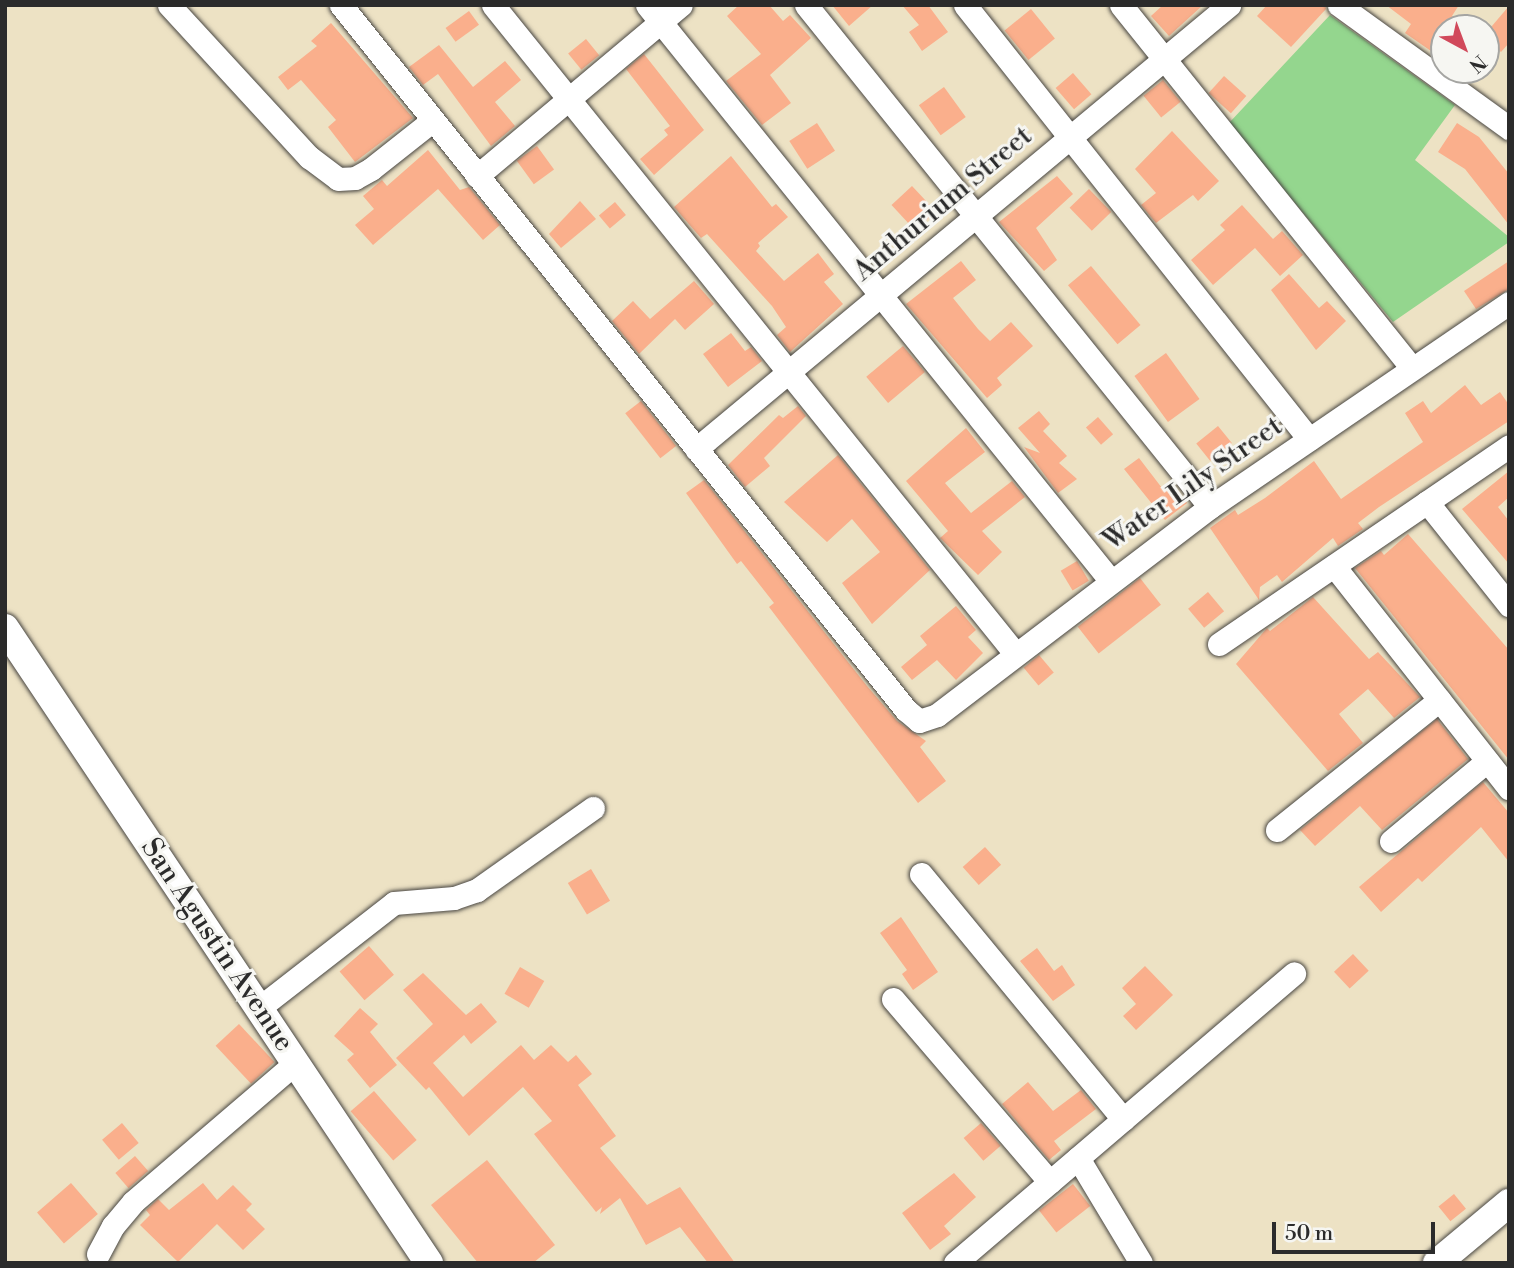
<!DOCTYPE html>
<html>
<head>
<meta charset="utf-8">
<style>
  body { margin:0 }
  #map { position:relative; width:1514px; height:1268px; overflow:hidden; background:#ede2c4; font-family:"Libre Bodoni",serif }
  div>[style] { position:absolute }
  .green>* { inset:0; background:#94d68e }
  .building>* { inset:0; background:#faaf8c; transform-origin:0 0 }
  .roads { filter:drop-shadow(0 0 2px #484642) drop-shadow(0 0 2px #484642) }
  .minor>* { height:23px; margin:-11.5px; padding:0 11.5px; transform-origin:11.5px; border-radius:11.5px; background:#fff }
  .tertiary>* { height:28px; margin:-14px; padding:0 14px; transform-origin:14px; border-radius:14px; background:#fff }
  span { translate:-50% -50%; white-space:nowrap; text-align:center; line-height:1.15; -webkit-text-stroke:6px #f6f6f2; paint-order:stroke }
  .street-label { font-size:28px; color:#2b2b2b }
  .frame { position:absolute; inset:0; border:7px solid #2b2b2b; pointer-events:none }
  .north { position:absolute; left:1430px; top:14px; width:70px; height:70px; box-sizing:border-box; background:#f6f6f2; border:2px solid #a5a5a2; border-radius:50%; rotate:139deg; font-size:19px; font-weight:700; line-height:28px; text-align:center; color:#2b2b2b }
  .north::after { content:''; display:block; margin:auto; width:24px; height:32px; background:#d1495b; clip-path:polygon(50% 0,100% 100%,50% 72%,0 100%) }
  .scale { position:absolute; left:1272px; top:1222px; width:163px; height:32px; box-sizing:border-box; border:4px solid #2b2b2b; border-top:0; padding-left:9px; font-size:21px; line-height:24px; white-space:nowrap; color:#2b2b2b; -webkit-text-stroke:5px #f6f6f2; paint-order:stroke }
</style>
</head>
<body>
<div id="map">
  <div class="green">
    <div style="clip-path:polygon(1330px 15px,1455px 105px,1415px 160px,1509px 237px,1509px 242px,1393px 322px,1229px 123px)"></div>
  </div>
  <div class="building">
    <div style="clip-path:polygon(739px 5px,769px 5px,783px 21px,790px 15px,811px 38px,770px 75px,791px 103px,762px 125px,726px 81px,761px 54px,727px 16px)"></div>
    <div style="clip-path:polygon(832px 5px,873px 5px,849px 26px)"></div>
    <div style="clip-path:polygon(902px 5px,928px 5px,948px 32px,922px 51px,909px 32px,919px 25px)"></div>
    <div style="clip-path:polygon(1163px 5px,1203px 5px,1169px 36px,1151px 16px)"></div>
    <div style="clip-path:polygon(1267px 5px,1325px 5px,1326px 9px,1291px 47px,1257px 16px)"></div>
    <div style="clip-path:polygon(1386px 5px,1459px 5px,1452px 16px,1469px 28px,1444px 28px,1444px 60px,1405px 33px,1411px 24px)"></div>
    <div style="clip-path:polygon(1509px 6px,1509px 43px,1501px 52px,1486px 39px,1486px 33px)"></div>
    <div style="left:1031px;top:9px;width:38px;height:34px;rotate:51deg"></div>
    <div style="left:469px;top:11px;width:17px;height:29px;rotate:54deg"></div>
    <div style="clip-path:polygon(331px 23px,413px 118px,355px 162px,328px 127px,336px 120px,301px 80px,288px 90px,278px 77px,317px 46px,311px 41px)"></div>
    <div style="left:586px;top:39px;width:21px;height:23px;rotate:51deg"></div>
    <div style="clip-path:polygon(439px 45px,473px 87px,505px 61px,521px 80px,495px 102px,515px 126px,491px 146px,438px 74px,423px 85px,409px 67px)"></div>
    <div style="clip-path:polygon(644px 54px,704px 130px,654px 175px,640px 159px,668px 135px,664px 130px,670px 126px,626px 69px)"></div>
    <div style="left:1073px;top:73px;width:28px;height:23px;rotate:49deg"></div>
    <div style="left:1224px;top:76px;width:30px;height:23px;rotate:42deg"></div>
    <div style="left:1163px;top:80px;width:28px;height:25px;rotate:51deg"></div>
    <div style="left:944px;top:87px;width:37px;height:31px;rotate:54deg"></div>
    <div style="left:817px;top:123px;width:33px;height:33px;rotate:57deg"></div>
    <div style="clip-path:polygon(1457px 123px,1479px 137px,1509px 174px,1509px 225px,1465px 169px,1438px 152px)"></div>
    <div style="clip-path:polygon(1172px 131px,1219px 181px,1198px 201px,1193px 195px,1156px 223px,1141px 205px,1156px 193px,1135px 169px)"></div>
    <div style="left:537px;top:146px;width:29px;height:25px;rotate:54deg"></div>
    <div style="clip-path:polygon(428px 150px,460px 190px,469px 187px,500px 225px,483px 240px,438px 189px,373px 245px,355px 225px,374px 209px,363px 196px,382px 180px,387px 186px)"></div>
    <div style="clip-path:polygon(731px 156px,772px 207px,776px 204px,788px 217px,758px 243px,760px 246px,756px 251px,784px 281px,818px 253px,834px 274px,824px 282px,843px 304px,790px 352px,777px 335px,786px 327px,772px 306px,707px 234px,701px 238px,674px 207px)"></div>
    <div style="clip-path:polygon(1057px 176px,1073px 194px,1036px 228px,1057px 260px,1044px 271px,999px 222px)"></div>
    <div style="left:912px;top:186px;width:35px;height:28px;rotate:47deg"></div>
    <div style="left:1089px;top:189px;width:32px;height:27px;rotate:46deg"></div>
    <div style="clip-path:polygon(580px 201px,596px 219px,561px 248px,549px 234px)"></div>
    <div style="left:615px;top:202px;width:17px;height:21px;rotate:50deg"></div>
    <div style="clip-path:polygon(1242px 205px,1273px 239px,1282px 231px,1303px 255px,1280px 276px,1255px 248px,1213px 285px,1191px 260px,1225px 230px,1220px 225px)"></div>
    <div style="clip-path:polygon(961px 261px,976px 280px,953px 298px,978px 329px,990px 341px,1011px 322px,1033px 346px,997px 378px,1002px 385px,987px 398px,906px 304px)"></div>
    <div style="clip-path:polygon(1509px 261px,1509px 289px,1476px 309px,1464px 291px)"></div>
    <div style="left:1091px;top:266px;width:77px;height:30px;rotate:50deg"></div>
    <div style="clip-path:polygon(1289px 274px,1319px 308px,1327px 301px,1346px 321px,1316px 350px,1271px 290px)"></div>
    <div style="clip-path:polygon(694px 281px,714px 304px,685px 330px,675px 319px,639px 354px,612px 321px,633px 301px,650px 319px)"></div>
    <div style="clip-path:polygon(731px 333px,745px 351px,751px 347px,762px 361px,728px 387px,703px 354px)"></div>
    <div style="left:903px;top:346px;width:34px;height:48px;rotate:50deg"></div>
    <div style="left:1166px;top:353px;width:57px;height:39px;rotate:54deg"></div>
    <div style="clip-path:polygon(1465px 385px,1481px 405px,1500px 392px,1509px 405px,1509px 421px,1379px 507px,1358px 523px,1363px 529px,1338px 546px,1333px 538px,1282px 582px,1277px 575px,1260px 587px,1259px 600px,1210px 528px,1235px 510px,1238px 515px,1265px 498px,1314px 461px,1341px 499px,1423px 442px,1405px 413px,1423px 401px,1431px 413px)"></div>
    <div style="left:641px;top:401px;width:57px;height:20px;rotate:52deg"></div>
    <div style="clip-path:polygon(798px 406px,806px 416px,764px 458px,770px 466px,745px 487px,728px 465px,779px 415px,783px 418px)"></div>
    <div style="clip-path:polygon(1039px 411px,1050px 424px,1043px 431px,1067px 456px,1059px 463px,1077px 479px,1058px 493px,1024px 447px,1040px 453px,1018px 428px)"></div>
    <div style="left:1098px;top:417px;width:23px;height:16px;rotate:49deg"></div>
    <div style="left:1218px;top:426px;width:22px;height:28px;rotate:51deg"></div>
    <div style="clip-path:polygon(966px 428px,985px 452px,945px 483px,971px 513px,1012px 481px,1025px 497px,982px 531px,1002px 552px,978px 575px,940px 538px,948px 531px,906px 481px)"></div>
    <div style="clip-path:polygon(838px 455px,930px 570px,872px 624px,842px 583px,880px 552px,852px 519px,827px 542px,784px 502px)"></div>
    <div style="clip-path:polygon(1139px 458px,1162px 488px,1170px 482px,1187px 503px,1165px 520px,1124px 469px)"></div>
    <div style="clip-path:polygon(1509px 471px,1509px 497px,1498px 507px,1509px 521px,1509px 564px,1462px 509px)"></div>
    <div style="clip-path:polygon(704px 480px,867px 686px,897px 721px,926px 741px,920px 747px,946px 781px,918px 803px,769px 607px,774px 603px,741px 561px,737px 564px,686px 493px)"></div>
    <div style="clip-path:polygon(1408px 534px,1509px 650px,1509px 760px,1355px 568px,1381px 551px,1384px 555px)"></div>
    <div style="left:1077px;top:561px;width:23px;height:19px;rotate:59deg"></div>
    <div style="left:1140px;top:578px;width:34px;height:79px;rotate:52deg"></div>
    <div style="left:1208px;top:592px;width:25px;height:26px;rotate:50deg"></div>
    <div style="clip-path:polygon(1313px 597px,1369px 659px,1378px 652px,1420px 697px,1394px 718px,1368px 689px,1339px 714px,1363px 743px,1328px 771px,1236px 664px,1267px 628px,1270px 631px)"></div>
    <div style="clip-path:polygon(956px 606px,976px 630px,968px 637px,983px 653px,956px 680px,937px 660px,912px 680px,901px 667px,927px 645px,920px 636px)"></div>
    <div style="left:1039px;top:655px;width:23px;height:20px;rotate:50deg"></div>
    <div style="clip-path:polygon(1437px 719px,1468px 759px,1382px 830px,1360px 806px,1315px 846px,1300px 830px)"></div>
    <div style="clip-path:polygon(1483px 782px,1509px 813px,1509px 862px,1481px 827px,1422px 882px,1418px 878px,1381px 912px,1359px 887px)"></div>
    <div style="left:985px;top:847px;width:24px;height:30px;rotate:48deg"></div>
    <div style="left:591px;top:869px;width:37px;height:27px;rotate:59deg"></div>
    <div style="clip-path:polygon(901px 917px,938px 972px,913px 990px,902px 974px,907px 970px,880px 933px)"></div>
    <div style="left:369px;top:946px;width:38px;height:39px;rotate:49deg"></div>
    <div style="clip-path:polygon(1037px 948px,1054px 971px,1062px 965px,1075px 985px,1053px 1001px,1020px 961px)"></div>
    <div style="left:1353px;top:954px;width:23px;height:26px;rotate:47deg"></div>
    <div style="clip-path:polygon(1145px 966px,1173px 995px,1136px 1030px,1123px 1016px,1136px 1004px,1122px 988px)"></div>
    <div style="left:520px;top:967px;width:28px;height:31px;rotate:30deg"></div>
    <div style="clip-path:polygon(423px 973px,466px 1015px,481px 1003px,497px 1022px,471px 1044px,464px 1035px,433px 1063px,463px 1097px,521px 1045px,534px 1060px,551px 1045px,568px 1062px,576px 1055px,592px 1074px,578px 1085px,616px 1136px,600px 1148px,647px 1205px,680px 1187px,735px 1263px,708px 1263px,680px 1227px,646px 1245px,620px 1198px,600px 1214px,602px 1207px,596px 1212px,534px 1134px,552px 1121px,523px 1087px,469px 1136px,429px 1087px,426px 1090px,396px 1058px,433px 1024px,403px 990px)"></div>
    <div style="clip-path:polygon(360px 1008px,378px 1024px,370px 1032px,397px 1065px,370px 1088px,347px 1060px,354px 1054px,334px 1036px)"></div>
    <div style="left:239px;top:1024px;width:52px;height:32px;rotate:47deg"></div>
    <div style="clip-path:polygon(1028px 1082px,1053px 1111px,1081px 1090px,1096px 1109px,1054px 1141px,1061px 1150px,1049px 1160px,1002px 1104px)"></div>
    <div style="left:374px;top:1091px;width:65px;height:31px;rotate:49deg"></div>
    <div style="left:122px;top:1123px;width:26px;height:26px;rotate:50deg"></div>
    <div style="left:981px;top:1123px;width:30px;height:23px;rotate:49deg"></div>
    <div style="left:135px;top:1156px;width:20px;height:26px;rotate:49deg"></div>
    <div style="clip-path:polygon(487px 1160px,555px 1245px,533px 1263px,478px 1263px,431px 1205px)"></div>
    <div style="clip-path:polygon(954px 1173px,976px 1197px,944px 1226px,951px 1234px,930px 1250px,902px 1213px)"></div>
    <div style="left:71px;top:1183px;width:41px;height:45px;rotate:49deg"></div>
    <div style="clip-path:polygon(203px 1183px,217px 1200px,233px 1185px,252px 1204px,246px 1210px,265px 1229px,243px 1250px,217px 1224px,178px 1262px,140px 1225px,150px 1215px,146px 1210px,158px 1199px,169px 1210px)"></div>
    <div style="left:1073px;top:1184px;width:28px;height:43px;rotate:52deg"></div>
    <div style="left:1454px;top:1194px;width:19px;height:20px;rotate:51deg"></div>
  </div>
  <div class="roads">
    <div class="minor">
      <div style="left:169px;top:5px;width:207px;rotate:47.4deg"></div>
      <div style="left:309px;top:157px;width:36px;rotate:37deg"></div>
      <div style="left:338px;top:179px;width:17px;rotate:-3deg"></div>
      <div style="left:355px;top:178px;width:18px;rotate:-29deg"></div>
      <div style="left:371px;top:169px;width:79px;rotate:-38.3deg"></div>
      <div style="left:341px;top:5px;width:903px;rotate:51.29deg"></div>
      <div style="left:906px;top:710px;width:17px;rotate:40deg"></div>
      <div style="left:919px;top:721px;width:19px;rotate:-18deg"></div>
      <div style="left:937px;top:715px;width:343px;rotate:-37.3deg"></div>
      <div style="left:1210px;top:507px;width:362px;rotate:-34.3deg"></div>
      <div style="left:493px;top:5px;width:831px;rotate:51.16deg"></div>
      <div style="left:647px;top:5px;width:738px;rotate:51.16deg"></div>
      <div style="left:806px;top:5px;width:644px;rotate:51.17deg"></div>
      <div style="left:965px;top:5px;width:554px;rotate:51.6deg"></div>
      <div style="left:1121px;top:5px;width:465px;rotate:51.3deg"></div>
      <div style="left:1339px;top:5px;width:210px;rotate:35.9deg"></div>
      <div style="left:477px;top:176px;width:266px;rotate:-40deg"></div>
      <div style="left:696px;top:449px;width:694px;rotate:-39.79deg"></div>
      <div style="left:1427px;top:502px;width:132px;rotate:51.5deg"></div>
      <div style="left:1334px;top:566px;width:283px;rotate:51.8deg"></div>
      <div style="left:1219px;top:644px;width:351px;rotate:-34.3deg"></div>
      <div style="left:1277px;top:830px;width:208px;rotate:-38.7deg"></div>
      <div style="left:1391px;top:841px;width:125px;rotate:-39.8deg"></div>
      <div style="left:921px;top:874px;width:318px;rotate:50.5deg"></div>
      <div style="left:893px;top:999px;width:241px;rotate:49.4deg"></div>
      <div style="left:259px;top:1008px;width:171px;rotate:-37.9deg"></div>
      <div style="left:394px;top:903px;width:60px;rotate:-4.8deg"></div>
      <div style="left:454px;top:898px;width:24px;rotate:-19deg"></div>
      <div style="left:477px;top:890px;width:142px;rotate:-35.3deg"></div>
      <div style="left:1078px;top:1158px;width:122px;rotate:59deg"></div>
      <div style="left:98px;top:1254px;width:32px;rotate:-62deg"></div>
      <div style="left:113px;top:1226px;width:31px;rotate:-50deg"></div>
      <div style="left:133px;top:1202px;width:213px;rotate:-40.6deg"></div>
      <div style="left:955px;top:1263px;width:446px;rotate:-40.5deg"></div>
    </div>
    <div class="tertiary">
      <div style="left:5px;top:628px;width:764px;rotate:56.27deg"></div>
      <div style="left:1437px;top:1263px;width:94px;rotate:-39.8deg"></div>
    </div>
  </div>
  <div class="street-label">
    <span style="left:943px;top:204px;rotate:-40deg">Anthurium Street</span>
    <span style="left:1193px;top:484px;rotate:-35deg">Water Lily Street</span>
    <span style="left:217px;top:945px;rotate:56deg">San Agustin Avenue</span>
  </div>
  <div class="frame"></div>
  <div class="north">N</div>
  <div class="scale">50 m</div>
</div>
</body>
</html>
